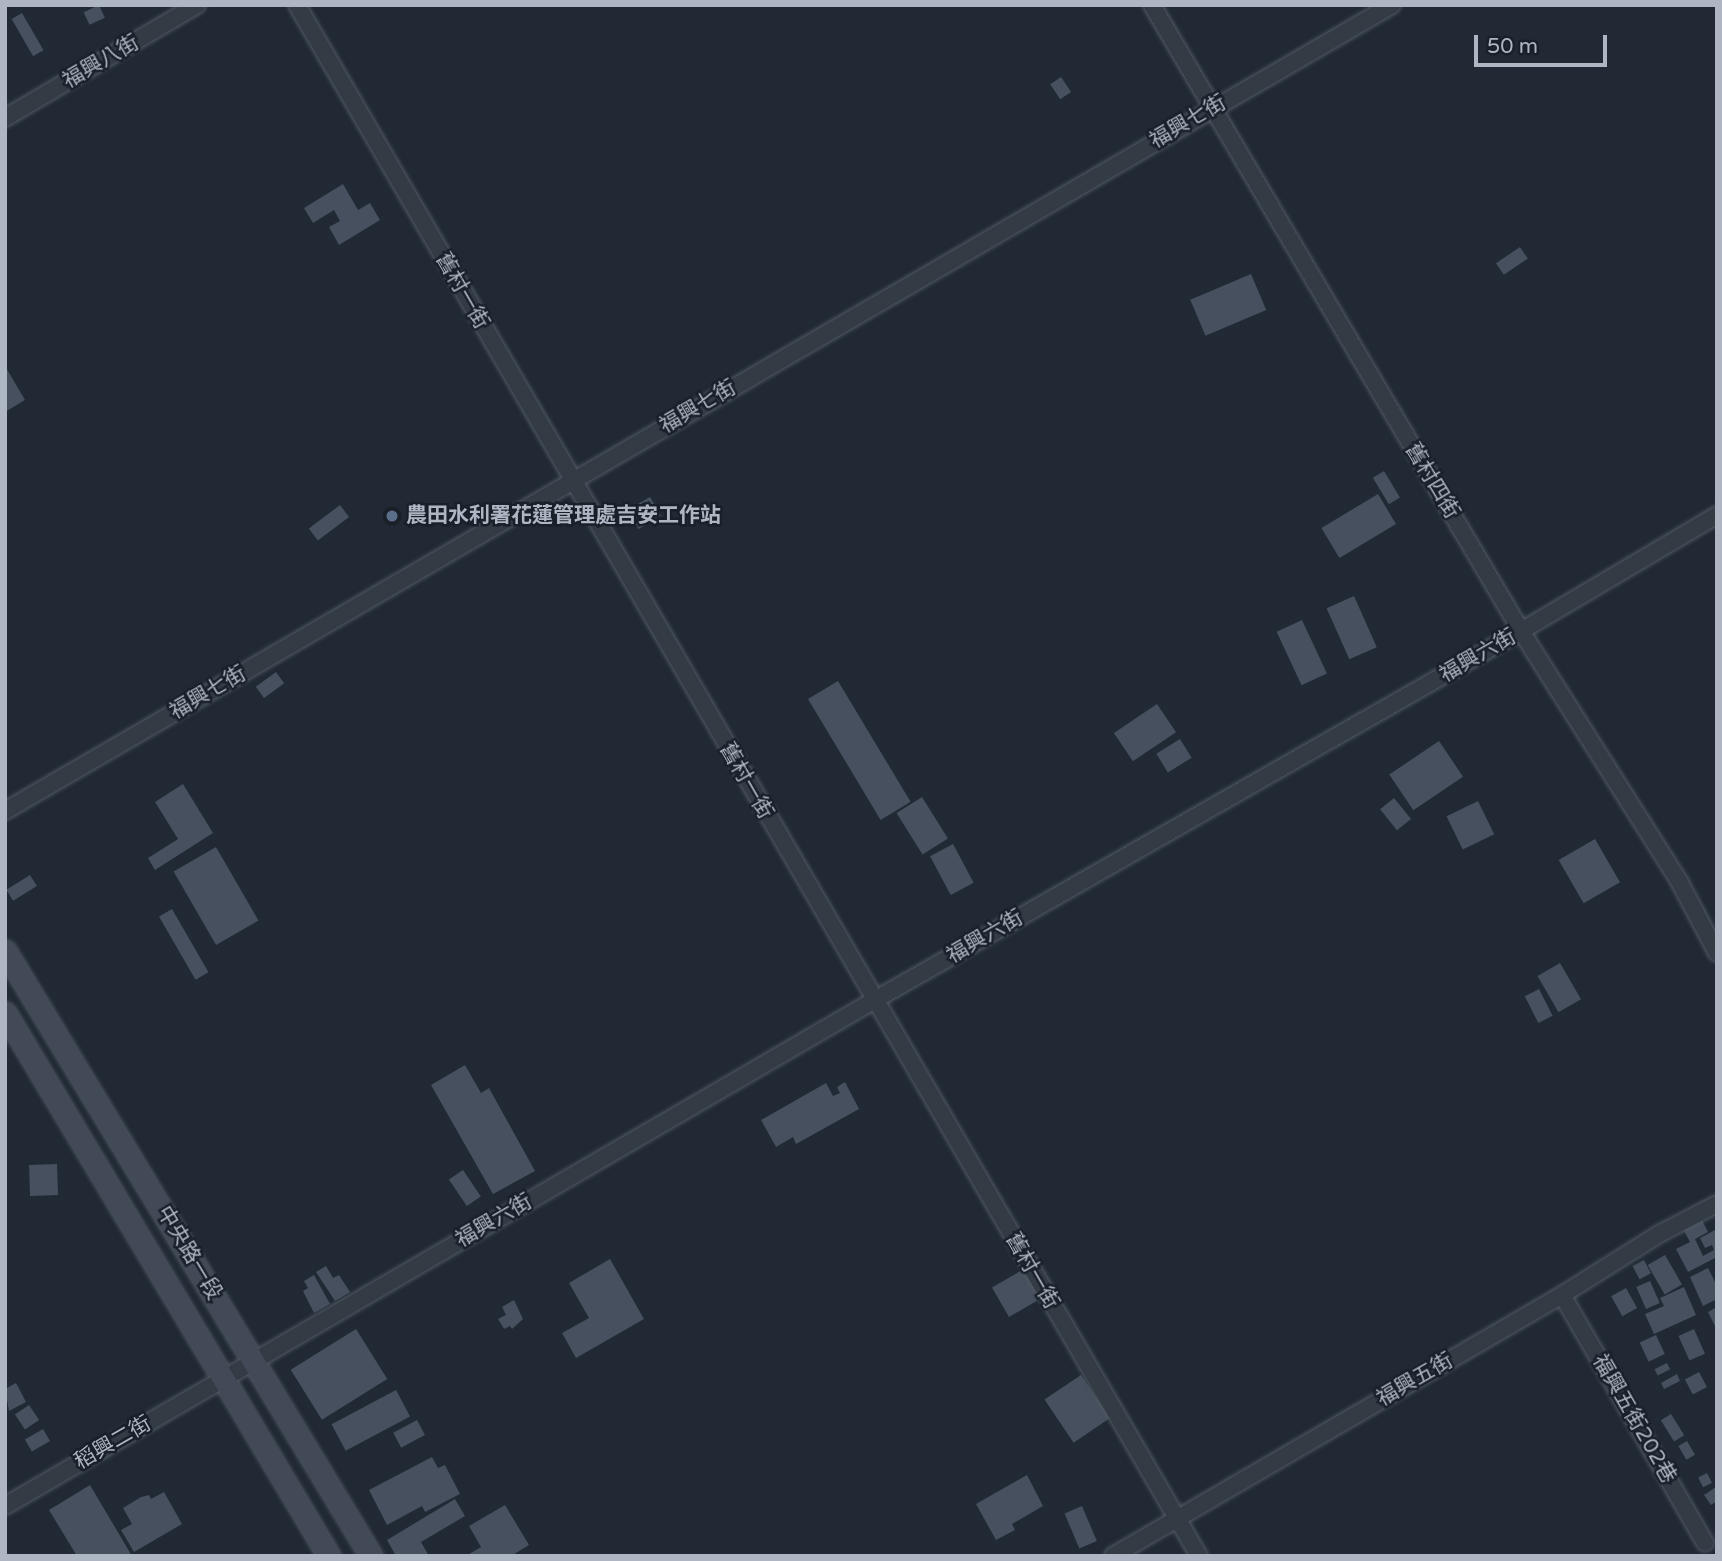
<!DOCTYPE html>
<html>
<head>
<meta charset="utf-8">
<style>
  body { margin:0 }
  #map { position:relative; width:1722px; height:1561px; overflow:hidden; background:#202934; font-family:"Varela Round","Noto Sans TC",sans-serif }
  div>[style] { position:absolute }
  .building>* { inset:0; background:#46505e; transform-origin:0 0 }
  .roads { filter:drop-shadow(0 0 2px #515963) drop-shadow(0 0 2px #515963) }
  .street>* { height:16px; margin:-8px; padding:0 8px; transform-origin:8px; border-radius:8px; background:#333b45 }
  .secondary>* { height:21px; margin:-10.5px; padding:0 10.5px; transform-origin:10.5px; border-radius:10.5px; background:#424a58 }
  .dots>* { width:19px; height:19px; translate:-50% -50%; box-sizing:border-box; border:4px solid #19202a; border-radius:50% }
  span { translate:-50% -50%; white-space:nowrap; text-align:center; line-height:1.15; -webkit-text-stroke:5px #19202a; paint-order:stroke }
  .street-label { font-size:21px; color:#adb6c2 }
  .poi-label { font-size:21px; color:#adb6c2; font-weight:700 }
  .left { translate:0 -50%; text-align:left }
  .frame { position:absolute; inset:0; border:7px solid #adb6c2; pointer-events:none }
  .scale { position:absolute; left:1474px; top:35px; width:133px; height:32px; box-sizing:border-box; border:4px solid #adb6c2; border-top:0; padding-left:9px; font-size:21px; line-height:24px; white-space:nowrap; color:#adb6c2; -webkit-text-stroke:5px #19202a; paint-order:stroke }
</style>
</head>
<body>
<div id="map">
  <div class="building">
    <div style="left:99px;top:5px;width:14px;height:17px;rotate:65deg"></div>
    <div style="left:22px;top:13px;width:43px;height:12px;rotate:60deg"></div>
    <div style="left:1061px;top:77px;width:18px;height:13px;rotate:56deg"></div>
    <div style="clip-path:polygon(343px 184px,358px 210px,370px 203px,380px 220px,339px 245px,329px 227px,340px 221px,334px 210px,313px 223px,304px 208px)"></div>
    <div style="left:1520px;top:247px;width:14px;height:29px;rotate:56deg"></div>
    <div style="left:1251px;top:274px;width:39px;height:66px;rotate:67deg"></div>
    <div style="clip-path:polygon(5px 366px,25px 400px,5px 412px)"></div>
    <div style="left:1384px;top:471px;width:31px;height:13px;rotate:59deg"></div>
    <div style="left:1378px;top:494px;width:35px;height:66px;rotate:59deg"></div>
    <div style="left:650px;top:497px;width:22px;height:26px;rotate:60deg"></div>
    <div style="left:340px;top:505px;width:15px;height:39px;rotate:53deg"></div>
    <div style="left:1354px;top:596px;width:56px;height:30px;rotate:66deg"></div>
    <div style="left:1302px;top:620px;width:59px;height:28px;rotate:65deg"></div>
    <div style="left:276px;top:672px;width:14px;height:25px;rotate:54deg"></div>
    <div style="left:838px;top:681px;width:141px;height:35px;rotate:59deg"></div>
    <div style="left:1157px;top:704px;width:34px;height:52px;rotate:56deg"></div>
    <div style="left:1180px;top:739px;width:22px;height:28px;rotate:58deg"></div>
    <div style="left:1439px;top:741px;width:43px;height:60px;rotate:56deg"></div>
    <div style="clip-path:polygon(183px 784px,213px 833px,155px 870px,148px 858px,178px 839px,155px 802px)"></div>
    <div style="left:922px;top:797px;width:49px;height:30px;rotate:58deg"></div>
    <div style="left:1394px;top:798px;width:27px;height:18px;rotate:51deg"></div>
    <div style="left:1478px;top:801px;width:37px;height:35px;rotate:64deg"></div>
    <div style="left:1595px;top:839px;width:50px;height:42px;rotate:60deg"></div>
    <div style="left:953px;top:844px;width:44px;height:26px;rotate:62deg"></div>
    <div style="left:216px;top:847px;width:85px;height:49px;rotate:60deg"></div>
    <div style="left:30px;top:875px;width:13px;height:28px;rotate:58deg"></div>
    <div style="left:172px;top:909px;width:73px;height:15px;rotate:60deg"></div>
    <div style="left:1560px;top:963px;width:42px;height:26px;rotate:60deg"></div>
    <div style="left:1539px;top:989px;width:30px;height:16px;rotate:63deg"></div>
    <div style="clip-path:polygon(465px 1065px,481px 1093px,489px 1088px,535px 1171px,493px 1194px,431px 1085px)"></div>
    <div style="clip-path:polygon(845px 1082px,859px 1109px,796px 1144px,793px 1137px,776px 1147px,761px 1120px,826px 1083px,833px 1096px,840px 1093px,837px 1087px)"></div>
    <div style="left:57px;top:1164px;width:31px;height:28px;rotate:88deg"></div>
    <div style="left:463px;top:1170px;width:32px;height:17px;rotate:56deg"></div>
    <div style="clip-path:polygon(1702px 1220px,1708px 1232px,1695px 1239px,1703px 1256px,1714px 1250px,1712px 1245px,1705px 1248px,1700px 1238px,1717px 1229px,1717px 1257px,1688px 1272px,1676px 1249px,1690px 1242px,1683px 1229px)"></div>
    <div style="left:1665px;top:1255px;width:34px;height:20px;rotate:60deg"></div>
    <div style="clip-path:polygon(610px 1259px,644px 1319px,576px 1358px,562px 1333px,589px 1318px,569px 1283px)"></div>
    <div style="left:1644px;top:1260px;width:15px;height:13px;rotate:62deg"></div>
    <div style="clip-path:polygon(326px 1266px,333px 1278px,339px 1275px,350px 1292px,335px 1301px,316px 1272px)"></div>
    <div style="clip-path:polygon(1708px 1268px,1717px 1286px,1717px 1299px,1703px 1306px,1690px 1277px)"></div>
    <div style="left:1024px;top:1269px;width:34px;height:37px;rotate:60deg"></div>
    <div style="clip-path:polygon(314px 1275px,330px 1304px,314px 1313px,303px 1291px,308px 1288px,304px 1281px)"></div>
    <div style="left:1650px;top:1281px;width:24px;height:15px;rotate:66deg"></div>
    <div style="clip-path:polygon(1684px 1287px,1696px 1315px,1654px 1334px,1645px 1314px,1664px 1306px,1660px 1298px)"></div>
    <div style="left:1626px;top:1288px;width:23px;height:17px;rotate:61deg"></div>
    <div style="clip-path:polygon(514px 1300px,523px 1319px,512px 1329px,510px 1326px,504px 1329px,498px 1319px,506px 1315px,502px 1307px)"></div>
    <div style="clip-path:polygon(1717px 1307px,1717px 1330px,1708px 1312px)"></div>
    <div style="left:356px;top:1329px;width:59px;height:77px;rotate:58deg"></div>
    <div style="left:1694px;top:1329px;width:27px;height:17px;rotate:66deg"></div>
    <div style="left:1656px;top:1335px;width:21px;height:18px;rotate:65deg"></div>
    <div style="left:1667px;top:1363px;width:7px;height:14px;rotate:63deg"></div>
    <div style="left:1699px;top:1372px;width:17px;height:16px;rotate:62deg"></div>
    <div style="clip-path:polygon(1677px 1374px,1680px 1381px,1664px 1389px,1661px 1383px)"></div>
    <div style="left:1081px;top:1375px;width:52px;height:44px;rotate:56deg"></div>
    <div style="clip-path:polygon(16px 1383px,26px 1402px,9px 1411px,5px 1389px)"></div>
    <div style="left:396px;top:1390px;width:30px;height:73px;rotate:62deg"></div>
    <div style="left:29px;top:1405px;width:18px;height:17px;rotate:56deg"></div>
    <div style="left:1671px;top:1414px;width:25px;height:12px;rotate:58deg"></div>
    <div style="left:417px;top:1420px;width:17px;height:27px;rotate:62deg"></div>
    <div style="left:43px;top:1429px;width:14px;height:21px;rotate:60deg"></div>
    <div style="left:1687px;top:1441px;width:16px;height:10px;rotate:60deg"></div>
    <div style="clip-path:polygon(432px 1457px,438px 1468px,445px 1465px,460px 1494px,425px 1512px,422px 1506px,387px 1525px,369px 1490px)"></div>
    <div style="left:1707px;top:1473px;width:11px;height:10px;rotate:63deg"></div>
    <div style="clip-path:polygon(1027px 1475px,1043px 1506px,1012px 1524px,1015px 1530px,996px 1540px,976px 1504px)"></div>
    <div style="clip-path:polygon(90px 1485px,132px 1556px,77px 1556px,49px 1510px)"></div>
    <div style="clip-path:polygon(1716px 1487px,1717px 1501px,1711px 1505px,1704px 1495px)"></div>
    <div style="clip-path:polygon(164px 1492px,182px 1524px,134px 1552px,121px 1530px,132px 1524px,123px 1508px,141px 1497px,149px 1495px,151px 1499px)"></div>
    <div style="clip-path:polygon(455px 1499px,465px 1516px,421px 1542px,429px 1556px,396px 1556px,387px 1540px)"></div>
    <div style="clip-path:polygon(505px 1505px,529px 1545px,511px 1556px,466px 1556px,481px 1547px,469px 1526px)"></div>
    <div style="left:1082px;top:1506px;width:38px;height:19px;rotate:67deg"></div>
  </div>
  <div class="roads">
    <div class="street">
      <div style="left:297px;top:5px;width:1794px;rotate:59.82deg"></div>
      <div style="left:1152px;top:5px;width:727px;rotate:59.48deg"></div>
      <div style="left:1521px;top:631px;width:296px;rotate:57.7deg"></div>
      <div style="left:1679px;top:881px;width:81px;rotate:62.2deg"></div>
      <div style="left:5px;top:118px;width:223px;rotate:-30.5deg"></div>
      <div style="left:5px;top:811px;width:1604px;rotate:-30.16deg"></div>
      <div style="left:1562px;top:1295px;width:286px;rotate:60deg"></div>
      <div style="left:5px;top:1506px;width:1004px;rotate:-30.19deg"></div>
      <div style="left:873px;top:1001px;width:746px;rotate:-29.73deg"></div>
      <div style="left:1521px;top:631px;width:228px;rotate:-30.6deg"></div>
      <div style="left:1113px;top:1556px;width:519px;rotate:-30.17deg"></div>
      <div style="left:1562px;top:1295px;width:117px;rotate:-32.1deg"></div>
      <div style="left:1661px;top:1233px;width:63px;rotate:-27.4deg"></div>
    </div>
    <div class="secondary">
      <div style="left:5px;top:951px;width:707px;rotate:58.83deg"></div>
      <div style="left:5px;top:1013px;width:632px;rotate:59.18deg"></div>
    </div>
  </div>
  <div class="dots">
    <div style="left:392px;top:516px;background:#5c6f8a"></div>
  </div>
  <div class="street-label">
    <span style="left:101px;top:62px;rotate:-30deg">福興八街</span>
    <span style="left:1188px;top:122px;rotate:-30deg">福興七街</span>
    <span style="left:462px;top:291px;rotate:60deg">舊村一街</span>
    <span style="left:698px;top:407px;rotate:-30deg">福興七街</span>
    <span style="left:1432px;top:481px;rotate:59deg">舊村四街</span>
    <span style="left:1478px;top:656px;rotate:-30deg">福興六街</span>
    <span style="left:208px;top:693px;rotate:-30deg">福興七街</span>
    <span style="left:746px;top:781px;rotate:60deg">舊村一街</span>
    <span style="left:985px;top:937px;rotate:-30deg">福興六街</span>
    <span style="left:494px;top:1221px;rotate:-30deg">福興六街</span>
    <span style="left:189px;top:1253px;rotate:59deg">中央路一段</span>
    <span style="left:1032px;top:1271px;rotate:60deg">舊村一街</span>
    <span style="left:1415px;top:1380px;rotate:-30deg">福興五街</span>
    <span style="left:1634px;top:1419px;rotate:60deg">福興五街202巷</span>
    <span style="left:113px;top:1443px;rotate:-30deg">稻興二街</span>
  </div>
  <div class="poi-label">
    <span class="left" style="left:406px;top:516px">農田水利署花蓮管理處吉安工作站</span>
  </div>
  <div class="frame"></div>
  <div class="scale">50 m</div>
</div>
</body>
</html>
